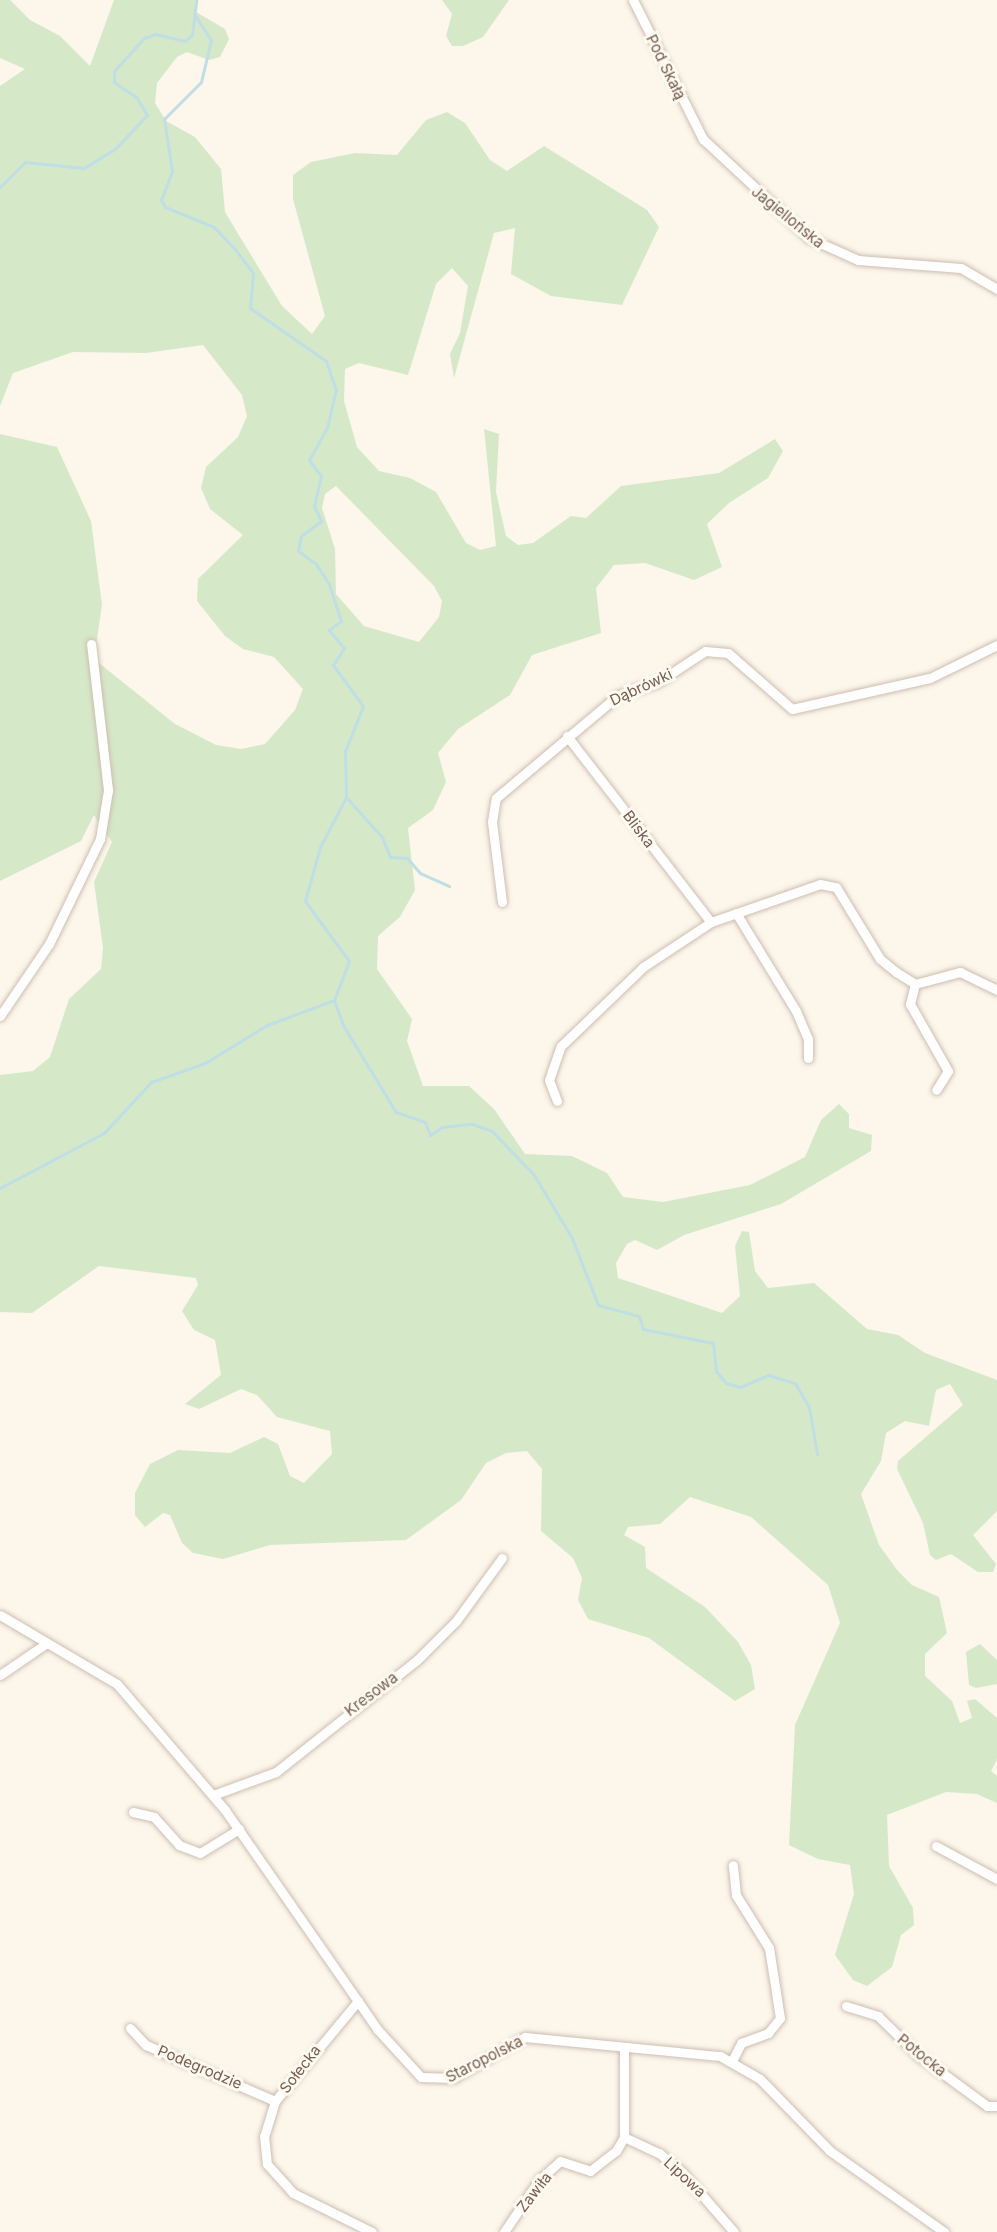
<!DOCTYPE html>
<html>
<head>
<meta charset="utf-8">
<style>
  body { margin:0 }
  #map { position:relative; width:997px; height:2232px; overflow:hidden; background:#fcf6eb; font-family:Inter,sans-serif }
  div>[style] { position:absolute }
  .green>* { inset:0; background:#d5e9c9 }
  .stream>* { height:3px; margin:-1.5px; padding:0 1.5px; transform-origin:1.5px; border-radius:1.5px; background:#bfdee5 }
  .roads { filter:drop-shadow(0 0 2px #cebeb0) drop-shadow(0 0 2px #cebeb0) }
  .minor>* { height:9px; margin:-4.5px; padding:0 4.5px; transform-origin:4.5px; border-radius:4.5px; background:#fff }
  span { translate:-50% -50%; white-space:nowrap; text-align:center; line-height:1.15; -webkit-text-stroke:6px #fefaf1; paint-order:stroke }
  .street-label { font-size:15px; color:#765e4e }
</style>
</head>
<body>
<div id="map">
  <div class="green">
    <div style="clip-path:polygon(evenodd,0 0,10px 0,30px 20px,60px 36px,90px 66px,114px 0,197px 0,196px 12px,225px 29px,229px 39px,220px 57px,209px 60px,187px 52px,177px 57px,157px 83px,155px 103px,166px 121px,195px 137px,221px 169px,225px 212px,237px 232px,282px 306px,312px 334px,325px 316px,293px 199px,293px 175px,311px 162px,355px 153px,397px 155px,426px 120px,447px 112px,465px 123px,490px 160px,507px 171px,544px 146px,647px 210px,659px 227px,622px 305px,551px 296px,511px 274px,515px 228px,494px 233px,454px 378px,450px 354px,460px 333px,468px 286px,452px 268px,436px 284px,408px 375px,359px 363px,345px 369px,344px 401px,357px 447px,379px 471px,410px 478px,436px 492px,466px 543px,480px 550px,496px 546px,484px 429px,499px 434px,496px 492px,506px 536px,518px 545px,533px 543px,571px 516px,586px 518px,621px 486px,719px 473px,775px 439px,783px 451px,768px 478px,729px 503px,707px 524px,722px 567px,694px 580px,645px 563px,614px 565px,596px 588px,601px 633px,532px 655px,510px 695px,458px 729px,438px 753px,446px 782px,433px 810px,408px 828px,415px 890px,400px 917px,378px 936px,377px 969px,412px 1019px,407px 1041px,423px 1086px,469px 1086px,494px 1109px,525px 1154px,572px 1156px,607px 1173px,623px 1197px,663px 1202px,750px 1185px,805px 1157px,821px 1120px,839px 1104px,849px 1114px,849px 1128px,872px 1135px,871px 1151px,781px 1204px,684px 1235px,657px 1250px,635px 1240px,627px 1244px,616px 1263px,618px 1278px,722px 1313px,740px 1296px,735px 1246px,742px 1231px,749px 1232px,755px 1271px,768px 1288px,814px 1283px,867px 1329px,898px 1335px,925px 1353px,997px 1380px,997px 1511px,973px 1535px,996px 1564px,993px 1572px,978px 1572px,951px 1554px,936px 1560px,930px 1555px,923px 1523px,897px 1469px,898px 1461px,963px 1405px,950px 1384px,936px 1390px,929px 1426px,905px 1421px,886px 1433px,881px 1461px,861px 1494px,879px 1545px,897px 1570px,912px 1585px,939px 1597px,947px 1633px,925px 1654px,925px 1676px,952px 1701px,960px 1723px,972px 1718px,967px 1701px,975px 1699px,997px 1718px,997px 1759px,991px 1771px,997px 1776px,997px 1803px,977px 1794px,946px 1792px,887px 1815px,889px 1866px,913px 1908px,914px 1925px,901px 1935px,892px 1967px,867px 1986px,853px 1980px,835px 1955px,854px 1894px,850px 1865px,818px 1859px,789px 1845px,795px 1725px,840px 1623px,828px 1585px,751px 1517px,690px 1497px,660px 1524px,628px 1527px,624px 1535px,645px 1547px,646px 1568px,705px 1607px,738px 1642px,751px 1665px,755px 1689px,735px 1701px,649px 1638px,588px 1619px,578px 1600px,582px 1578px,573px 1558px,541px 1531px,542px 1469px,527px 1451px,506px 1453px,486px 1463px,461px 1500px,406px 1540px,270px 1545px,223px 1559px,193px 1553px,182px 1543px,170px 1515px,163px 1513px,145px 1527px,135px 1515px,135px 1493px,150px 1464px,178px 1450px,230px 1453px,264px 1437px,278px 1444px,290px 1476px,304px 1483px,332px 1454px,330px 1431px,277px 1417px,257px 1395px,241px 1389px,199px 1409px,185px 1404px,221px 1375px,215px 1340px,194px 1330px,182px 1311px,198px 1285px,196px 1278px,99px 1266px,32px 1313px,0 1312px,0 1075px,33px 1071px,50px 1057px,69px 999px,101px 969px,103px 948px,94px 882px,112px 842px,94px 815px,81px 841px,0 881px,0 434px,57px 447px,91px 521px,102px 605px,94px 659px,175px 724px,216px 745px,241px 749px,265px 744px,295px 710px,303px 689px,274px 657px,243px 649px,225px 636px,197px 601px,198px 579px,243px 535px,210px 509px,201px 488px,206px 467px,238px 437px,247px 416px,242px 395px,203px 345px,146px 353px,73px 352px,13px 373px,0 406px,0 86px,25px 69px,0 58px,0 0,336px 486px,434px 586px,442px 601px,439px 617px,419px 642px,364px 626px,336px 594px,335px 549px,322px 508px,325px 494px,336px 486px)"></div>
    <div style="clip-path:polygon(442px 0,509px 0,483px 37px,463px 46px,452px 46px,446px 36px,452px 14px)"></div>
    <div style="clip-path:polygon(980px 1644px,997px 1660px,997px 1684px,976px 1688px,969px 1685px,966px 1652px)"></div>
  </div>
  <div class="stream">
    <div style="left:0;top:187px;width:35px;rotate:-45deg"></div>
    <div style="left:25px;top:162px;width:59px;rotate:5.8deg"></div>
    <div style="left:84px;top:168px;width:36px;rotate:-32deg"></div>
    <div style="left:115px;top:149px;width:47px;rotate:-46.7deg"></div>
    <div style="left:147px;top:115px;width:21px;rotate:-121deg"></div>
    <div style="left:136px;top:97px;width:27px;rotate:-146deg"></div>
    <div style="left:114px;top:82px;width:11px;rotate:-90deg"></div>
    <div style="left:114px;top:71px;width:45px;rotate:-47.7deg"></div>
    <div style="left:144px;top:38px;width:12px;rotate:-20deg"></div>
    <div style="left:155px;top:34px;width:31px;rotate:13deg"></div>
    <div style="left:185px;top:41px;width:9px;rotate:-41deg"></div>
    <div style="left:192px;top:35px;width:35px;rotate:-83deg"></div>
    <div style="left:346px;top:797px;width:54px;rotate:48deg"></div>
    <div style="left:382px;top:837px;width:22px;rotate:68deg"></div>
    <div style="left:390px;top:857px;width:17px;rotate:3deg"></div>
    <div style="left:407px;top:858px;width:20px;rotate:49deg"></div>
    <div style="left:420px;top:873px;width:32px;rotate:24deg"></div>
    <div style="left:334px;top:1001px;width:26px;rotate:69deg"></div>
    <div style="left:343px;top:1025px;width:102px;rotate:58.7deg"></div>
    <div style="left:396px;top:1112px;width:31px;rotate:19deg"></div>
    <div style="left:425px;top:1122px;width:14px;rotate:69deg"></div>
    <div style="left:430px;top:1135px;width:14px;rotate:-34deg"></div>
    <div style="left:442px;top:1127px;width:30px;rotate:-6deg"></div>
    <div style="left:472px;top:1124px;width:21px;rotate:19deg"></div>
    <div style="left:492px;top:1131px;width:61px;rotate:46.3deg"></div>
    <div style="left:534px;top:1175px;width:74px;rotate:58.9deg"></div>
    <div style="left:572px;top:1238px;width:72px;rotate:68.8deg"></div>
    <div style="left:598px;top:1305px;width:42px;rotate:15deg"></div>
    <div style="left:639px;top:1316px;width:14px;rotate:73deg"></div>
    <div style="left:643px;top:1329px;width:71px;rotate:11.3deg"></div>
    <div style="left:713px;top:1343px;width:28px;rotate:84deg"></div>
    <div style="left:716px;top:1371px;width:16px;rotate:50deg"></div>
    <div style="left:726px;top:1383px;width:15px;rotate:16deg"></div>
    <div style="left:740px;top:1387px;width:30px;rotate:-23deg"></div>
    <div style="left:768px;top:1375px;width:28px;rotate:17deg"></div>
    <div style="left:795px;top:1383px;width:28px;rotate:60deg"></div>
    <div style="left:809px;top:1407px;width:48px;rotate:80.3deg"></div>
    <div style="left:0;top:1188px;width:118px;rotate:-27.9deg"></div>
    <div style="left:104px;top:1133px;width:69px;rotate:-47.3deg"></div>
    <div style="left:151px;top:1082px;width:57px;rotate:-19.4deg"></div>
    <div style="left:205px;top:1063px;width:73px;rotate:-31.5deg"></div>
    <div style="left:267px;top:1025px;width:72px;rotate:-20.5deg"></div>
    <div style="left:334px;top:1000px;width:42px;rotate:-69deg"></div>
    <div style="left:349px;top:961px;width:74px;rotate:-126.3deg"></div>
    <div style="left:305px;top:901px;width:56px;rotate:-74.5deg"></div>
    <div style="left:320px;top:847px;width:56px;rotate:-62.5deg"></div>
    <div style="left:346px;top:797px;width:46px;rotate:-91.2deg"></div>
    <div style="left:345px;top:751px;width:48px;rotate:-68.2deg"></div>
    <div style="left:363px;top:706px;width:51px;rotate:-126.2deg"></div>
    <div style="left:333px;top:665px;width:20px;rotate:-57deg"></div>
    <div style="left:344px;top:648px;width:23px;rotate:-130deg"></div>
    <div style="left:329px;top:630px;width:15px;rotate:-37deg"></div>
    <div style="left:341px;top:621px;width:39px;rotate:-108deg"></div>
    <div style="left:329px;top:584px;width:24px;rotate:-123deg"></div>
    <div style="left:316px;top:564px;width:22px;rotate:-144deg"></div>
    <div style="left:298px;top:551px;width:15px;rotate:-79deg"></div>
    <div style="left:301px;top:536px;width:25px;rotate:-37deg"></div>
    <div style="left:321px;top:521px;width:17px;rotate:-115deg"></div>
    <div style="left:314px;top:506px;width:31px;rotate:-77deg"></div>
    <div style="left:321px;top:476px;width:20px;rotate:-127deg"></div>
    <div style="left:309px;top:460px;width:37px;rotate:-61deg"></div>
    <div style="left:327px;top:428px;width:39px;rotate:-77deg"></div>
    <div style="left:336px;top:390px;width:31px;rotate:-109deg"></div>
    <div style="left:326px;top:361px;width:93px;rotate:-145.1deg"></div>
    <div style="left:250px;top:308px;width:35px;rotate:-85deg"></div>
    <div style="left:253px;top:273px;width:31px;rotate:-127deg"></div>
    <div style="left:234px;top:248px;width:29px;rotate:-134deg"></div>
    <div style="left:214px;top:227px;width:53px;rotate:-157.8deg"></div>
    <div style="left:165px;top:207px;width:8px;rotate:-120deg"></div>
    <div style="left:161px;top:200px;width:31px;rotate:-69deg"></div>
    <div style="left:172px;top:171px;width:53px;rotate:-98.7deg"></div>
    <div style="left:164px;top:119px;width:52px;rotate:-45deg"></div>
    <div style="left:201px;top:82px;width:43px;rotate:-76.6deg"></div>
    <div style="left:211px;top:40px;width:27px;rotate:-123deg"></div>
  </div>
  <div class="roads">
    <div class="minor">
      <div style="left:633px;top:0;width:156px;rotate:63.3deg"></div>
      <div style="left:703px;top:139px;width:145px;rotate:43deg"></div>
      <div style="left:809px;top:238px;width:54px;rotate:24.2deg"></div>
      <div style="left:858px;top:260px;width:103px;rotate:4.4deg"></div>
      <div style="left:961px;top:268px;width:42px;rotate:30.3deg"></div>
      <div style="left:567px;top:736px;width:235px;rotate:52.3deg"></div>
      <div style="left:502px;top:902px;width:81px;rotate:-97.1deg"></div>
      <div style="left:492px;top:822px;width:24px;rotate:-81deg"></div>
      <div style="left:496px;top:798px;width:158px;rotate:-40.1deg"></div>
      <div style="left:617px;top:696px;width:43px;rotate:-18.9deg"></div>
      <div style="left:658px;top:682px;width:56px;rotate:-33.4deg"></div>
      <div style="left:705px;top:651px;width:23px;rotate:5deg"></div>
      <div style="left:728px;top:653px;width:85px;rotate:41.2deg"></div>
      <div style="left:792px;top:709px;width:141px;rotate:-12.7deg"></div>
      <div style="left:930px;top:678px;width:75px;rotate:-26.2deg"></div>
      <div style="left:736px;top:913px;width:115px;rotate:58.5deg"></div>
      <div style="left:796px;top:1011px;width:30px;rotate:67deg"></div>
      <div style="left:808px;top:1039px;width:19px;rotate:90deg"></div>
      <div style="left:915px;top:984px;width:21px;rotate:104deg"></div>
      <div style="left:910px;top:1004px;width:77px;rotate:60.4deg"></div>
      <div style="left:948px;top:1071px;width:22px;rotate:122deg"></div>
      <div style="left:0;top:1016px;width:87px;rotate:-55.8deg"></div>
      <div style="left:49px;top:944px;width:117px;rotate:-64.1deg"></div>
      <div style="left:100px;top:839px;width:50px;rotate:-80.7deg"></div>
      <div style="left:108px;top:790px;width:147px;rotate:-96.6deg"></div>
      <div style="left:557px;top:1101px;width:22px;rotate:-111deg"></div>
      <div style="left:549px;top:1080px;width:36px;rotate:-71deg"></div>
      <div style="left:561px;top:1046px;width:114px;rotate:-43.9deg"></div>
      <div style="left:643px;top:967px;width:82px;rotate:-33.5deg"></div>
      <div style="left:711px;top:922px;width:115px;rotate:-19.2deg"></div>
      <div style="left:820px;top:884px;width:16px;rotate:11deg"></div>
      <div style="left:836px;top:887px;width:84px;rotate:58.6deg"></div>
      <div style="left:880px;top:959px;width:21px;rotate:39deg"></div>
      <div style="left:896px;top:972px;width:22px;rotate:32deg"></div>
      <div style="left:915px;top:984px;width:47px;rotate:-14.9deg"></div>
      <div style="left:960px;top:972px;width:41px;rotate:25.9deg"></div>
      <div style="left:0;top:1615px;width:136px;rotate:30.5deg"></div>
      <div style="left:117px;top:1684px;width:166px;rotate:49.4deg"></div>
      <div style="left:225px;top:1810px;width:267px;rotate:55.2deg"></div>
      <div style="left:377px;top:2029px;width:65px;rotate:47.5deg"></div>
      <div style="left:421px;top:2077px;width:32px;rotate:2deg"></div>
      <div style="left:453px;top:2078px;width:83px;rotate:-29.7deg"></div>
      <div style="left:525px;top:2037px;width:196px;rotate:5.6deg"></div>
      <div style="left:720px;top:2056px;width:46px;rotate:29.9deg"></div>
      <div style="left:760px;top:2079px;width:100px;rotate:45.8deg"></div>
      <div style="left:830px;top:2151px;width:140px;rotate:35.4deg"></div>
      <div style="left:0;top:1675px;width:53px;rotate:-34.3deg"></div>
      <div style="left:213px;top:1795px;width:67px;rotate:-20.1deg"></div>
      <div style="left:276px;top:1772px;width:180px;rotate:-38.5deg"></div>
      <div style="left:417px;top:1660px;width:55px;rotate:-45deg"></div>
      <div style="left:456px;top:1621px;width:78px;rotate:-53.9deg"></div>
      <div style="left:133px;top:1812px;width:22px;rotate:13deg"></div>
      <div style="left:154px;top:1817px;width:38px;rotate:48deg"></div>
      <div style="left:179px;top:1845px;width:22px;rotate:21deg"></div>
      <div style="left:200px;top:1853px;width:46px;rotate:-31.6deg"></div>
      <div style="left:936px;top:1846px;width:69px;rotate:28.4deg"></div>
      <div style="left:358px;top:2001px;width:130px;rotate:129.7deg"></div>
      <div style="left:275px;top:2101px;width:37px;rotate:107deg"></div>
      <div style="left:264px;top:2136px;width:28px;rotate:84deg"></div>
      <div style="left:267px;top:2164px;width:39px;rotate:48deg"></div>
      <div style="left:293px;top:2193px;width:88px;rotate:26.3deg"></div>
      <div style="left:846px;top:2006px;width:34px;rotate:17deg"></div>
      <div style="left:878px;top:2016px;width:57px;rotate:44.3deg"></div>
      <div style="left:919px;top:2056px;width:84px;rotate:36.3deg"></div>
      <div style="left:987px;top:2106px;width:10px"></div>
      <div style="left:130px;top:2028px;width:23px;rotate:47deg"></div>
      <div style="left:146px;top:2045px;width:141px;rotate:23.5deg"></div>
      <div style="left:732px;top:2061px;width:20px;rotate:-63deg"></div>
      <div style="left:741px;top:2043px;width:29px;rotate:-20deg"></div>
      <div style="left:768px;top:2033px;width:19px;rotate:-51deg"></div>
      <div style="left:780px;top:2018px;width:71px;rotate:-98.9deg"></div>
      <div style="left:769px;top:1948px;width:62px;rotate:-121.9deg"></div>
      <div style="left:736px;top:1895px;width:30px;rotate:-96deg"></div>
      <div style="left:624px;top:2137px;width:38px;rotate:25deg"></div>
      <div style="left:659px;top:2153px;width:30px;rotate:40deg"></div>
      <div style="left:682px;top:2172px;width:79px;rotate:49.1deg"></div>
      <div style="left:624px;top:2137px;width:88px;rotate:-90deg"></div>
      <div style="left:504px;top:2232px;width:63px;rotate:-56.1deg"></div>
      <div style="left:539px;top:2180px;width:28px;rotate:-42deg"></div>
      <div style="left:560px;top:2161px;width:32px;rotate:18deg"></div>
      <div style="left:590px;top:2171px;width:33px;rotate:-38deg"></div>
      <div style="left:616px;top:2151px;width:16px;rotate:-60deg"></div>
    </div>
  </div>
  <div class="street-label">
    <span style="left:666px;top:67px;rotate:64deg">Pod Skałą</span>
    <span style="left:788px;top:217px;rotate:39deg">Jagiellońska</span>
    <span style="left:641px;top:687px;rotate:-25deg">Dąbrówki</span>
    <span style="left:639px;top:829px;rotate:53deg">Bliska</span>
    <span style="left:371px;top:1694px;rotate:-37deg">Kresowa</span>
    <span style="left:922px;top:2055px;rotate:39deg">Potocka</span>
    <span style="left:484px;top:2059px;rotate:-27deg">Staropolska</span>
    <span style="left:200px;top:2067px;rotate:23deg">Podegrodzie</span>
    <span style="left:300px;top:2069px;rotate:-52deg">Sołecka</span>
    <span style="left:685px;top:2177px;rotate:43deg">Lipowa</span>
    <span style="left:534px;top:2192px;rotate:-52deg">Zawiła</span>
  </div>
</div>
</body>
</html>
